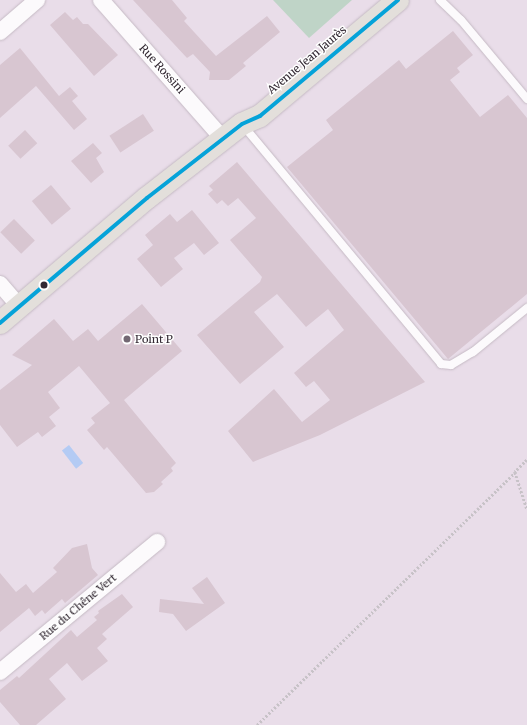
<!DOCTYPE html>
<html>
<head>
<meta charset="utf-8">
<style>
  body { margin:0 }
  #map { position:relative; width:527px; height:725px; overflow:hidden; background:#e9dde9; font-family:Merriweather,serif }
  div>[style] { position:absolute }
  .green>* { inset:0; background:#bfd4c7 }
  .water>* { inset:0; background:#b4cbf4; transform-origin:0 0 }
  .building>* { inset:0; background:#d8c6d1; transform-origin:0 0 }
  .path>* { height:2.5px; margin-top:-1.25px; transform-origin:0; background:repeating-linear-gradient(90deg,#c7c2c7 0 2px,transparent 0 4px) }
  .roads { filter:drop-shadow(0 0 1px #c5bac4) drop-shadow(0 0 1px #c5bac4) }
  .service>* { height:8px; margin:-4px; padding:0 4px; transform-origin:4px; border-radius:4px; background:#fcfafc }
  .minor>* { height:16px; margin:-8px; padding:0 8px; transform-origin:8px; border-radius:8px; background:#fcfafc }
  .primary>* { height:22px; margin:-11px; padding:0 11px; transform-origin:11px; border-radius:11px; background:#e3dfdb }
  .bus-1>* { height:4px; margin:-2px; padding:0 2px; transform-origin:2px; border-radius:2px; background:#05a3d9 }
  .dots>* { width:11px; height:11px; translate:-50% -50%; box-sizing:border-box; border:2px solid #fff; border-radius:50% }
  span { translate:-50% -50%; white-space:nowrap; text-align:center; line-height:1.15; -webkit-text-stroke:3px #fff; paint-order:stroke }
  .street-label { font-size:11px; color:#332933 }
  .poi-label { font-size:11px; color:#332933 }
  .left { translate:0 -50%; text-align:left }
</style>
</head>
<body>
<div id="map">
  <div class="green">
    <div style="clip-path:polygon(273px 0,352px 0,309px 38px)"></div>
  </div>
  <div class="water">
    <div style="left:69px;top:445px;width:23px;height:9px;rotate:52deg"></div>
  </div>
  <div class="building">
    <div style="clip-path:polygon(133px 0,172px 0,187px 18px,184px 21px,216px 56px,267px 16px,280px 32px,243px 63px,246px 66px,229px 80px,209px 80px,210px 72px,193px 54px,187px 58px)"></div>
    <div style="clip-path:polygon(65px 12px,73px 20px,77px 17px,83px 24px,88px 24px,118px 55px,94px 76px,50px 25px)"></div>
    <div style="clip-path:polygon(453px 31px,473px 55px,457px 68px,460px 72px,450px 80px,480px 117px,508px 95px,527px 118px,527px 294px,448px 359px,287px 167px,333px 130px,326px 120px,399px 60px,406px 69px)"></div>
    <div style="clip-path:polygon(20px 48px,59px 96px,70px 87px,78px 96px,72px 101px,87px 119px,74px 130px,36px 86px,0 118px,0 65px)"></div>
    <div style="left:143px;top:114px;width:20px;height:40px;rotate:57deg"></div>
    <div style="left:25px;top:130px;width:18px;height:23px;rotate:47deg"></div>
    <div style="clip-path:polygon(93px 143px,102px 153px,96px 158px,104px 172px,91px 183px,71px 161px)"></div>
    <div style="clip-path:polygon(237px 162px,425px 382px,320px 435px,253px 462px,228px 431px,274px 389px,302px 422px,330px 400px,314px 381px,306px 387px,294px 373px,344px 330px,328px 309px,306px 327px,277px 294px,254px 312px,284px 347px,240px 384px,197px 335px,260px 282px,262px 277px,230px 240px,256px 218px,238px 198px,228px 206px,222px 200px,217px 204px,208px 194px,213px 190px,209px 186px)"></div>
    <div style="left:51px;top:185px;width:31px;height:25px;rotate:50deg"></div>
    <div style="clip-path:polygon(192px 210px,219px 243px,204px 255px,194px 243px,174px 258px,183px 269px,161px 287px,137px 259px,153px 245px,145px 235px,170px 214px,177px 222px)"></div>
    <div style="left:14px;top:219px;width:30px;height:19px;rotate:46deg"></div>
    <div style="clip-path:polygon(142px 304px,182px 351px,124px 400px,176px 463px,171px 468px,173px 471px,161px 482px,163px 484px,154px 492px,146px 493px,107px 447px,104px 450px,87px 430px,95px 423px,91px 418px,110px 403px,79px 366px,48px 392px,60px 408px,49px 417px,56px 426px,42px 437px,38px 432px,17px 447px,0 425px,0 390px,32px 365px,12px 355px,54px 319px,73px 341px,88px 329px,98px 341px)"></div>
    <div style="clip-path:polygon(87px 544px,92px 568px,98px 575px,65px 603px,62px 599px,45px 614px,42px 610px,35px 616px,29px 608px,0 632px,0 573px,16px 592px,26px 584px,33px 593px,57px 572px,53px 568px,72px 548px)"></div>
    <div style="clip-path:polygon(207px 577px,225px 603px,186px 631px,173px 614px,159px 612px,160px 599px,204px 604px,192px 588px)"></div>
    <div style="clip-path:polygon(122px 594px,133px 607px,102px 634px,107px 639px,97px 648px,108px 661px,82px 681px,67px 663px,49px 679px,66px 699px,36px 725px,20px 725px,0 702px,0 690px,17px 676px,19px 678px,71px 630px,77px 637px,97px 620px,94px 617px,99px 613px,98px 611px)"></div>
  </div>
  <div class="path">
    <div style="left:527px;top:460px;width:17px;rotate:135deg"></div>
    <div style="left:515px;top:472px;width:40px;rotate:72deg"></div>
    <div style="left:257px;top:725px;width:361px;rotate:-44.4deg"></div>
  </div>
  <div class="roads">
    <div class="service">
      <div style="left:440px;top:0;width:29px;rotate:44deg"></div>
      <div style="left:461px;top:20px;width:103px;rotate:50.1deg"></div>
      <div style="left:242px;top:124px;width:312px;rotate:50.3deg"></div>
      <div style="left:441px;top:364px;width:10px;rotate:6deg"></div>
      <div style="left:451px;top:365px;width:26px;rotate:-31deg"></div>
      <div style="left:473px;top:352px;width:70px;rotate:-39.2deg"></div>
    </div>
    <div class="minor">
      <div style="left:101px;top:0;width:185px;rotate:48.7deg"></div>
      <div style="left:0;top:32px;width:49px;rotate:-40.9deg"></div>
      <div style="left:0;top:284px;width:29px;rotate:49deg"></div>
      <div style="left:0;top:672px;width:204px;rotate:-39.6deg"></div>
    </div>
    <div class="primary">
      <div style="left:0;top:323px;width:193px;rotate:-40.4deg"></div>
      <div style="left:147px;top:198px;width:120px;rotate:-37.9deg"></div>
      <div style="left:242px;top:124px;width:20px;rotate:-24deg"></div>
      <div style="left:260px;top:116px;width:180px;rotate:-40deg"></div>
    </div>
  </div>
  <div class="bus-1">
    <div style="left:0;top:323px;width:193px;rotate:-40.4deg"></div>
    <div style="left:147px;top:198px;width:120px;rotate:-37.9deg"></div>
    <div style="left:242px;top:124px;width:20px;rotate:-24deg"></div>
    <div style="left:260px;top:116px;width:180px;rotate:-40deg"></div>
  </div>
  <div class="dots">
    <div style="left:44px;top:285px;background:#332933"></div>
    <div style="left:127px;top:339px;background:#736873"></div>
  </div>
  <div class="street-label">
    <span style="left:307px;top:60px;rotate:-40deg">Avenue Jean Jaurès</span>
    <span style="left:162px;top:69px;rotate:48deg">Rue Rossini</span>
    <span style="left:78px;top:607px;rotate:-40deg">Rue du Chêne Vert</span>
  </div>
  <div class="poi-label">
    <span class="left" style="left:135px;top:339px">Point P</span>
  </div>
</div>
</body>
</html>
